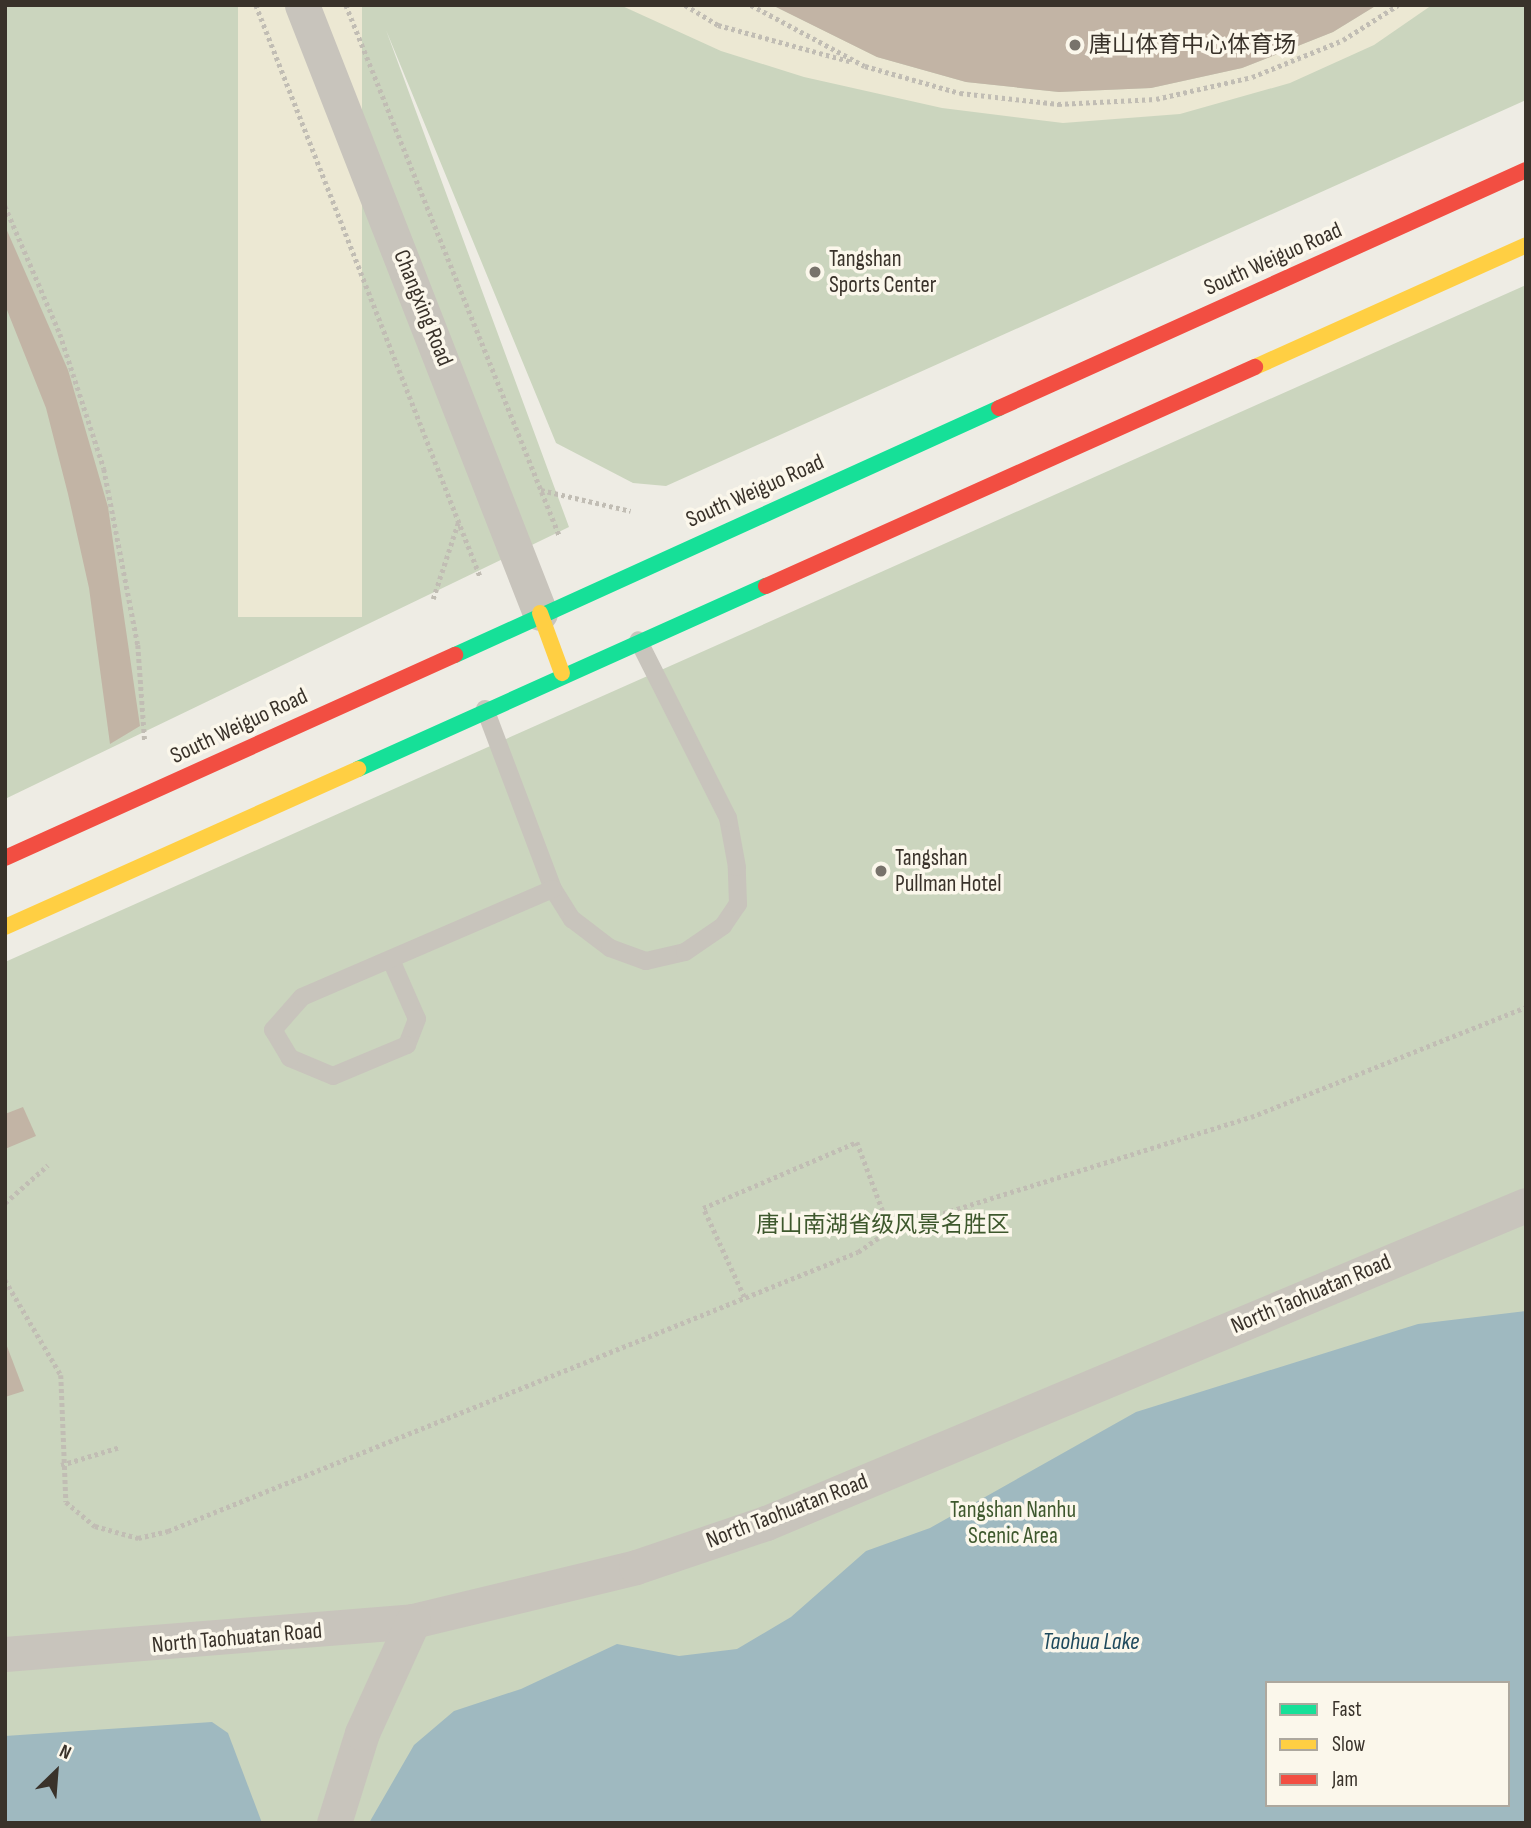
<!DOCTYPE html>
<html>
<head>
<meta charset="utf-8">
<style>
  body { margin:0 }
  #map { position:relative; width:1531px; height:1828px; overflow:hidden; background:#eeece4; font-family:"Sofia Sans Condensed","Noto Sans SC",sans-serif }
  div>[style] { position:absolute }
  .green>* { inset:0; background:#cbd5be }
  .plaza>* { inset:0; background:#ece8d3; transform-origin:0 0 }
  .water>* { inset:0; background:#9fb9c0 }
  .building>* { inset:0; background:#c2b4a5 }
  .path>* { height:4.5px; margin-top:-2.25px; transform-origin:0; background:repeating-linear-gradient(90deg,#c1bdb4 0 3.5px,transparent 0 7px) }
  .lane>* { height:18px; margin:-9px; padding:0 9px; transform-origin:9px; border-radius:9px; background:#c8c4bc }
  .street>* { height:35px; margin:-17.5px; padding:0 17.5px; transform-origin:17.5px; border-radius:17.5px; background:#c8c4bc }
  .fast>* { height:16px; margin:-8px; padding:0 8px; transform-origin:8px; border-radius:8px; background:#16e098 }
  .slow>* { height:16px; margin:-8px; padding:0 8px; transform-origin:8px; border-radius:8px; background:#ffcf43 }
  .jam>* { height:16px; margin:-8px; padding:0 8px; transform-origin:8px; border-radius:8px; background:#f24e42 }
  .dots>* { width:19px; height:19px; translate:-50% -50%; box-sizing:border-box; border:4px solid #fbf7eb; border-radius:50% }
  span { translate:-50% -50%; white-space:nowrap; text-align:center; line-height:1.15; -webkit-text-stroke:7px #fbf7eb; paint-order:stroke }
  .poi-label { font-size:23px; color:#39322a }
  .left { translate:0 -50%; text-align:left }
  .street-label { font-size:23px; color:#39322a }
  .park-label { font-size:23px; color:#3e582d }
  .water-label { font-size:24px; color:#1e495c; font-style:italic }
  .frame { position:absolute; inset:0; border:7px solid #39322a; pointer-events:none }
  .legend { position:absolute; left:1265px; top:1681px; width:245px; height:126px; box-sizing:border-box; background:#fbf7eb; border:2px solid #ada89e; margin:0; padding:9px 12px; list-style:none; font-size:21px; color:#39322a }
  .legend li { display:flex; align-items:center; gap:14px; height:35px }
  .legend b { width:35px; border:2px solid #ada89e }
  .north { position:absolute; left:21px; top:1737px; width:70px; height:70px; -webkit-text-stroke:5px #fbf7eb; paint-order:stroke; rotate:25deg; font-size:19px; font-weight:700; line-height:28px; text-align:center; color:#39322a }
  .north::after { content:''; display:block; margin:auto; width:24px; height:32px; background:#39322a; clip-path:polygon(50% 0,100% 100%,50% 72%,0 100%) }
</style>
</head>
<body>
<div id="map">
  <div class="green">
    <div style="clip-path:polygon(5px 5px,1526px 5px,1526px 100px,666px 486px,633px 483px,556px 443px,386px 30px,569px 527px,5px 799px)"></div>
    <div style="clip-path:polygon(evenodd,1526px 285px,1526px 1823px,5px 1823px,5px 962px,1526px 285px,1267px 1683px,1508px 1683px,1508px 1805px,1267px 1805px,1267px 1683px)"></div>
  </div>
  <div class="plaza">
    <div style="left:238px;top:5px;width:124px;height:612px"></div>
    <div style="clip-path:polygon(620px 5px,772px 5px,877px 57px,966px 82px,1059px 92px,1151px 88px,1242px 68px,1333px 32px,1377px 5px,1432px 5px,1374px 45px,1290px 83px,1180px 114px,1063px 123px,942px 108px,804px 77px,721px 51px)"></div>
  </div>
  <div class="water">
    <div style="clip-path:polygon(evenodd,1526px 1311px,1526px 1823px,369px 1823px,414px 1745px,454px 1711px,521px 1689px,617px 1644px,679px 1656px,737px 1649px,791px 1617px,866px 1551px,930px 1528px,1136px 1412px,1418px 1324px,1526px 1311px,1267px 1683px,1508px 1683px,1508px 1805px,1267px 1805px,1267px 1683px)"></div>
    <div style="clip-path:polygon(212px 1722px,228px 1733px,262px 1823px,5px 1823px,5px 1736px)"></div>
  </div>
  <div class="building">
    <div style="clip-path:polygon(772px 5px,1377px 5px,1333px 32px,1242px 68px,1151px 88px,1059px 92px,966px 82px,877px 57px)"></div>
    <div style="clip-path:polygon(5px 226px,68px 370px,108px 507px,140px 726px,110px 744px,89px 588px,68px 494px,46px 408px,5px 305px)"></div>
    <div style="clip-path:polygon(23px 1107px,36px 1136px,5px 1149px,5px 1114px)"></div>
    <div style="clip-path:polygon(5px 1341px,24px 1391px,5px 1397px)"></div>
  </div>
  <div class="path">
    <div style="left:256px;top:5px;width:613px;rotate:68.58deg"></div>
    <div style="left:346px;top:5px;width:573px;rotate:68.09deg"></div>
    <div style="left:685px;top:5px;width:39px;rotate:31deg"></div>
    <div style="left:718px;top:25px;width:139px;rotate:15.4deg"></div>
    <div style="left:751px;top:5px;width:129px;rotate:28.2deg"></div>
    <div style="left:865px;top:66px;width:99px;rotate:15.9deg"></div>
    <div style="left:960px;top:93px;width:99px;rotate:6.4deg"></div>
    <div style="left:1058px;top:104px;width:98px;rotate:-2.9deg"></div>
    <div style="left:1156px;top:99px;width:98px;rotate:-12.9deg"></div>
    <div style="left:1252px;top:77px;width:98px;rotate:-22.1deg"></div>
    <div style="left:1343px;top:40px;width:65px;rotate:-32.5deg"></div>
    <div style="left:5px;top:206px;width:139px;rotate:66.7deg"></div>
    <div style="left:60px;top:334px;width:142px;rotate:71.9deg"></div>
    <div style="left:104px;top:469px;width:179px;rotate:79.1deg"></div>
    <div style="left:138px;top:645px;width:97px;rotate:85.9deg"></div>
    <div style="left:541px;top:490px;width:92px;rotate:13.1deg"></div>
    <div style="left:433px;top:599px;width:80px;rotate:-71.8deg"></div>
    <div style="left:5px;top:1203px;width:57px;rotate:-41.5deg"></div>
    <div style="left:5px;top:1280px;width:110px;rotate:59.5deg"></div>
    <div style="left:61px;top:1375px;width:127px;rotate:87.7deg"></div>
    <div style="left:66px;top:1502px;width:38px;rotate:40deg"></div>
    <div style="left:95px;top:1526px;width:45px;rotate:15.6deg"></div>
    <div style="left:138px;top:1538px;width:31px;rotate:-13deg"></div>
    <div style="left:168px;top:1531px;width:744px;rotate:-22.02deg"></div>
    <div style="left:858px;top:1252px;width:39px;rotate:-35deg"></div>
    <div style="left:890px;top:1230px;width:378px;rotate:-17.4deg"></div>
    <div style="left:1251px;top:1117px;width:296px;rotate:-21.8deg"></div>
    <div style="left:744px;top:1297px;width:98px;rotate:-114.7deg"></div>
    <div style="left:703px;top:1208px;width:168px;rotate:-23.2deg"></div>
    <div style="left:857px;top:1142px;width:94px;rotate:69.4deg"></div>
    <div style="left:61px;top:1465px;width:62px;rotate:-17deg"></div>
  </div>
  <div class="lane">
    <div style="left:485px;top:709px;width:192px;rotate:69.3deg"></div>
    <div style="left:553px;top:889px;width:36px;rotate:58deg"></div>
    <div style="left:572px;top:919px;width:48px;rotate:37.3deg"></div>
    <div style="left:610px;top:948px;width:38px;rotate:20deg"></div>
    <div style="left:646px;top:961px;width:40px;rotate:-13deg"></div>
    <div style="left:685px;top:952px;width:46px;rotate:-34.4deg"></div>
    <div style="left:723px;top:926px;width:27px;rotate:-56deg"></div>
    <div style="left:738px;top:904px;width:37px;rotate:-92deg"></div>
    <div style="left:737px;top:867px;width:50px;rotate:-100.4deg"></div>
    <div style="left:728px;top:818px;width:199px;rotate:-116.8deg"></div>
    <div style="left:391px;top:960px;width:64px;rotate:66.2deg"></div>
    <div style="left:417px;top:1019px;width:28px;rotate:111deg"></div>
    <div style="left:407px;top:1045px;width:80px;rotate:157.3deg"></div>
    <div style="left:333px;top:1076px;width:47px;rotate:-157.3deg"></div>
    <div style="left:290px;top:1058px;width:33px;rotate:-121deg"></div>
    <div style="left:273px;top:1030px;width:44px;rotate:-48.7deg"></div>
    <div style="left:302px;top:997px;width:273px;rotate:-23.3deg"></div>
  </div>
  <div class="street">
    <div style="left:302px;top:5px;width:653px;rotate:68.62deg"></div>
    <div style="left:5px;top:1654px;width:409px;rotate:-4.6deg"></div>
    <div style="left:413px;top:1621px;width:229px;rotate:-13.6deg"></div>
    <div style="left:636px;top:1567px;width:137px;rotate:-18.7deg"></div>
    <div style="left:766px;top:1523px;width:824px;rotate:-22.71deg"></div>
    <div style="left:334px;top:1823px;width:94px;rotate:-72.7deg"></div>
    <div style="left:362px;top:1733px;width:123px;rotate:-65.5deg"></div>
  </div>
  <div class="fast">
    <div style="left:455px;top:655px;width:597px;rotate:-24.42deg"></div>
    <div style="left:358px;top:769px;width:447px;rotate:-24.2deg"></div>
  </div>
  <div class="slow">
    <div style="left:1255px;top:367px;width:297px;rotate:-24.2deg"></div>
    <div style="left:540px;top:613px;width:64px;rotate:69.9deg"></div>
    <div style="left:5px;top:927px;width:387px;rotate:-24.1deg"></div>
  </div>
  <div class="jam">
    <div style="left:999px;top:408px;width:578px;rotate:-24.3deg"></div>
    <div style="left:766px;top:586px;width:536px;rotate:-24.13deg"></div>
    <div style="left:5px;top:858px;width:494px;rotate:-24.3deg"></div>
  </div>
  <div class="dots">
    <div style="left:1075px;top:45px;background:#78736b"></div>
    <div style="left:815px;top:272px;background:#78736b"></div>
    <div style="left:881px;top:871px;background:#78736b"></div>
  </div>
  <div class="poi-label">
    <span class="left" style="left:1089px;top:45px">唐山体育中心体育场</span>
    <span class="left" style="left:829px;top:272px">Tangshan<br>Sports Center</span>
    <span class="left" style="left:895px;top:871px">Tangshan<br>Pullman Hotel</span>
  </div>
  <div class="street-label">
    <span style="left:1273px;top:259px;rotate:-24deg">South Weiguo Road</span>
    <span style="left:423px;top:308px;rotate:68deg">Changxing Road</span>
    <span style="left:755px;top:491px;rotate:-24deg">South Weiguo Road</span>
    <span style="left:239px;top:726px;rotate:-25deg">South Weiguo Road</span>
    <span style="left:1311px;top:1294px;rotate:-23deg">North Taohuatan Road</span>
    <span style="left:787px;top:1511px;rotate:-21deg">North Taohuatan Road</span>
    <span style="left:237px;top:1638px;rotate:-5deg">North Taohuatan Road</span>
  </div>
  <div class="park-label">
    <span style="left:883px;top:1225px">唐山南湖省级风景名胜区</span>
    <span style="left:1013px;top:1523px">Tangshan Nanhu<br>Scenic Area</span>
  </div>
  <div class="water-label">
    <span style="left:1091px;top:1642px">Taohua Lake</span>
  </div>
  <div class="frame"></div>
  <ul class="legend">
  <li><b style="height:9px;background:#16e098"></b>Fast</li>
  <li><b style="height:9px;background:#ffcf43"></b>Slow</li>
  <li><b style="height:9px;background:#f24e42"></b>Jam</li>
  </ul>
  <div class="north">N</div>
</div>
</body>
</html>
